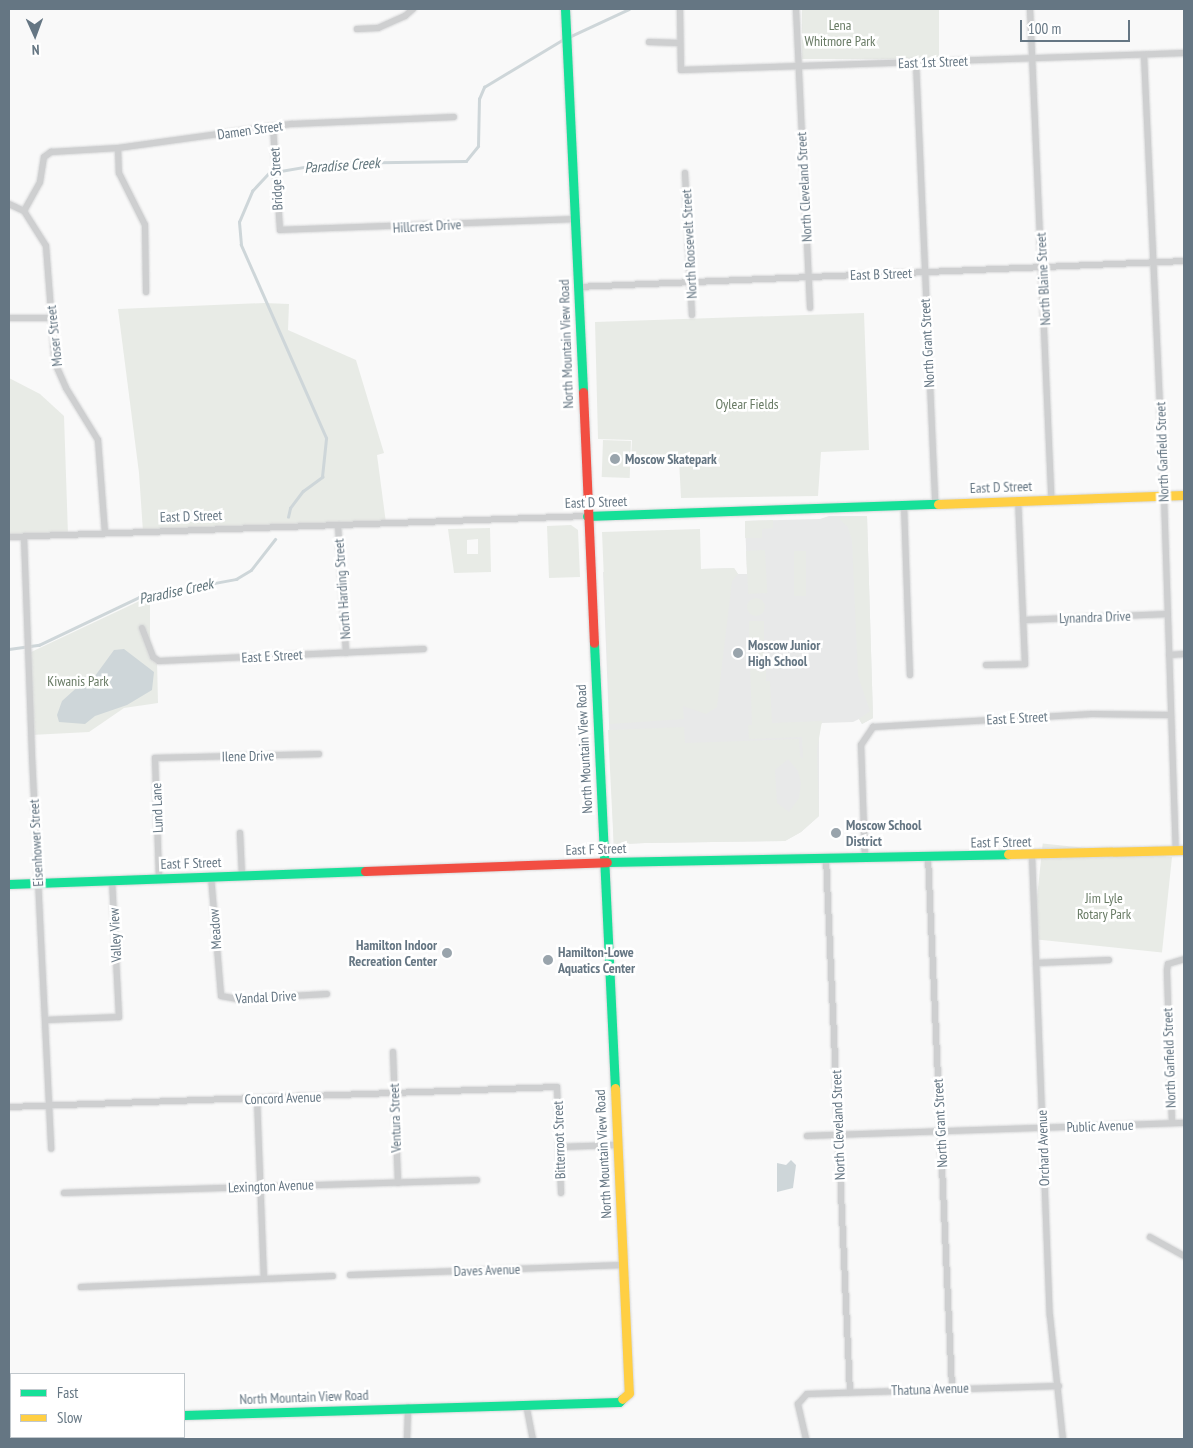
<!DOCTYPE html>
<html>
<head>
<meta charset="utf-8">
<style>
  body { margin:0 }
  #map { position:relative; width:1193px; height:1448px; overflow:hidden; background:#f9f9f9; font-family:"PT Sans Narrow",sans-serif }
  div>[style] { position:absolute }
  .built>* { inset:0; background:#e8e9e9 }
  .green>* { inset:0; background:#e8ebe6; transform-origin:0 0 }
  .round { border-radius:50% }
  .water>* { inset:0; background:#ced6d9 }
  .stream>* { height:2.5px; margin:-1.25px; padding:0 1.25px; transform-origin:1.25px; border-radius:1.25px; background:#ced6d9 }
  .roads { filter:drop-shadow(0 0 1px #d5d6d7) drop-shadow(0 0 1px #d5d6d7) }
  .street>* { height:6px; margin:-3px; padding:0 3px; transform-origin:3px; border-radius:3px; background:#cecfd0 }
  .fast>* { height:9px; margin:-4.5px; padding:0 4.5px; transform-origin:4.5px; border-radius:4.5px; background:#16e098 }
  .slow>* { height:9px; margin:-4.5px; padding:0 4.5px; transform-origin:4.5px; border-radius:4.5px; background:#ffcf43 }
  .jam>* { height:9px; margin:-4.5px; padding:0 4.5px; transform-origin:4.5px; border-radius:4.5px; background:#f24e42 }
  .dots>* { width:14px; height:14px; translate:-50% -50%; box-sizing:border-box; border:2px solid #fff; border-radius:50% }
  span { translate:-50% -50%; white-space:nowrap; text-align:center; line-height:1.15; -webkit-text-stroke:5px #fff; paint-order:stroke }
  .park-label { font-size:14px; color:#687a64 }
  .street-label { font-size:14px; color:#657683 }
  .poi-label { font-size:14px; color:#657683; font-weight:700 }
  .left { translate:0 -50%; text-align:left }
  .right { translate:-100% -50%; text-align:right }
  .water-label { font-size:15px; color:#60757c; font-style:italic }
  .frame { position:absolute; inset:0; border:10px solid #657683; pointer-events:none }
  .legend { position:absolute; left:10px; top:1373px; width:175px; height:65px; box-sizing:border-box; background:#fff; border:1px solid #c1c8cd; margin:0; padding:6px 9px; list-style:none; font-size:15px; color:#657683 }
  .legend li { display:flex; align-items:center; gap:10px; height:25px }
  .legend b { width:25px; border:1px solid #c1c8cd }
  .north { position:absolute; left:10px; top:10px; width:50px; height:50px; -webkit-text-stroke:4px #fff; paint-order:stroke; rotate:178deg; font-size:14px; font-weight:700; line-height:20px; text-align:center; color:#657683 }
  .north::after { content:''; display:block; margin:auto; width:18px; height:22px; background:#657683; clip-path:polygon(50% 0,100% 100%,50% 72%,0 100%) }
  .scale { position:absolute; left:1020px; top:20px; width:110px; height:22px; box-sizing:border-box; border:2px solid #657683; border-top:0; padding-left:6px; font-size:15px; line-height:18px; white-space:nowrap; color:#657683; -webkit-text-stroke:4px #fff; paint-order:stroke }
</style>
</head>
<body>
<div id="map">
  <div class="built">
    <div style="clip-path:polygon(829px 516px,867px 516px,873px 718px,862px 724px,859px 719px,853px 722px,822px 723px,819px 727px,819px 816px,801px 832px,785px 841px,645px 843px,623px 844px,614px 849px,603px 572px,734px 568px,738px 574px,747px 574px,745px 521px,820px 519px)"></div>
  </div>
  <div class="green">
    <div style="left:802px;top:9px;width:137px;height:50px"></div>
    <div style="clip-path:polygon(264px 303px,289px 304px,288px 330px,356px 360px,384px 453px,377px 455px,386px 523px,143px 532px,139px 473px,118px 309px)"></div>
    <div style="clip-path:polygon(864px 313px,869px 450px,821px 452px,818px 496px,681px 498px,679px 460px,631px 462px,632px 440px,598px 439px,595px 322px)"></div>
    <div style="clip-path:polygon(9px 378px,40px 394px,64px 416px,68px 535px,9px 537px)"></div>
    <div style="left:603px;top:440px;width:28px;height:37px;rotate:2deg"></div>
    <div style="clip-path:polygon(867px 516px,873px 718px,862px 724px,859px 719px,870px 711px,858px 676px,852px 541px,848px 527px,838px 518px)"></div>
    <div style="clip-path:polygon(773px 520px,773px 528px,762px 529px,762px 538px,745px 538px,745px 521px)"></div>
    <div style="clip-path:polygon(571px 525px,578px 530px,580px 577px,549px 578px,547px 526px)"></div>
    <div style="clip-path:polygon(evenodd,490px 528px,491px 572px,454px 573px,448px 529px,490px 528px,478px 539px,478px 554px,467px 554px,467px 540px,478px 539px)"></div>
    <div style="clip-path:polygon(700px 529px,701px 569px,734px 568px,738px 574px,732px 581px,717px 707px,706px 714px,683px 706px,684px 719px,610px 724px,602px 532px)"></div>
    <div style="left:765px;top:550px;width:43px;height:19px;rotate:87deg"></div>
    <div style="left:794px;top:551px;width:12px;height:45px"></div>
    <div style="clip-path:polygon(150px 596px,150px 651px,157px 660px,158px 703px,124px 708px,89px 732px,31px 735px,29px 653px)"></div>
    <div class="round" style="left:747px;top:598px;width:18px;height:18px"></div>
    <div style="left:749px;top:621px;width:15px;height:38px"></div>
    <div style="clip-path:polygon(evenodd,750px 662px,766px 662px,766px 681px,770px 681px,772px 723px,822px 721px,817px 750px,819px 816px,801px 832px,785px 841px,645px 843px,623px 844px,614px 849px,608px 730px,684px 727px,685px 743px,799px 739px,800px 756px,803px 759px,802px 737px,749px 739px,748px 725px,752px 725px,750px 662px,788px 759px,798px 771px,801px 783px,799px 798px,789px 812px,777px 803px,775px 770px,788px 759px)"></div>
    <div style="left:1172px;top:857px;width:96px;height:130px;rotate:96deg"></div>
  </div>
  <div class="water">
    <div style="clip-path:polygon(124px 649px,154px 672px,152px 690px,127px 705px,95px 716px,85px 724px,59px 722px,57px 715px,62px 701px,83px 682px,95px 676px,114px 650px)"></div>
    <div style="clip-path:polygon(791px 1160px,796px 1165px,793px 1188px,777px 1192px,777px 1163px,786px 1165px)"></div>
  </div>
  <div class="stream">
    <div style="left:569px;top:37px;width:66px;rotate:-25deg"></div>
    <div style="left:288px;top:517px;width:9px;rotate:-77deg"></div>
    <div style="left:290px;top:508px;width:21px;rotate:-53deg"></div>
    <div style="left:303px;top:491px;width:24px;rotate:-36deg"></div>
    <div style="left:322px;top:477px;width:39px;rotate:-84deg"></div>
    <div style="left:326px;top:438px;width:211px;rotate:-113.8deg"></div>
    <div style="left:241px;top:245px;width:23px;rotate:-95deg"></div>
    <div style="left:239px;top:222px;width:34px;rotate:-67deg"></div>
    <div style="left:252px;top:191px;width:25px;rotate:-47deg"></div>
    <div style="left:269px;top:173px;width:59px;rotate:-9.8deg"></div>
    <div style="left:327px;top:163px;width:139px;rotate:-0.8deg"></div>
    <div style="left:466px;top:161px;width:19px;rotate:-51deg"></div>
    <div style="left:478px;top:146px;width:47px;rotate:-88.8deg"></div>
    <div style="left:479px;top:99px;width:13px;rotate:-67deg"></div>
    <div style="left:484px;top:87px;width:93px;rotate:-31deg"></div>
    <div style="left:9px;top:649px;width:30px;rotate:-8deg"></div>
    <div style="left:39px;top:645px;width:111px;rotate:-25.6deg"></div>
    <div style="left:139px;top:597px;width:99px;rotate:-10.5deg"></div>
    <div style="left:236px;top:579px;width:17px;rotate:-31deg"></div>
    <div style="left:251px;top:570px;width:39px;rotate:-52deg"></div>
  </div>
  <div class="roads">
    <div class="street">
      <div style="left:680px;top:9px;width:61px;rotate:89.1deg"></div>
      <div style="left:681px;top:70px;width:503px;rotate:-1.94deg"></div>
      <div style="left:796px;top:9px;width:299px;rotate:87.3deg"></div>
      <div style="left:1030px;top:9px;width:490px;rotate:87.5deg"></div>
      <div style="left:357px;top:29px;width:21px;rotate:-3deg"></div>
      <div style="left:378px;top:28px;width:30px;rotate:-24deg"></div>
      <div style="left:405px;top:16px;width:11px;rotate:-41deg"></div>
      <div style="left:649px;top:42px;width:30px;rotate:2deg"></div>
      <div style="left:1144px;top:55px;width:441px;rotate:87.4deg"></div>
      <div style="left:1164px;top:496px;width:354px;rotate:88.1deg"></div>
      <div style="left:916px;top:62px;width:442px;rotate:87.5deg"></div>
      <div style="left:273px;top:127px;width:103px;rotate:86.1deg"></div>
      <div style="left:280px;top:230px;width:294px;rotate:-2.1deg"></div>
      <div style="left:118px;top:148px;width:25px;rotate:88deg"></div>
      <div style="left:119px;top:173px;width:58px;rotate:63.4deg"></div>
      <div style="left:145px;top:225px;width:67px;rotate:89.1deg"></div>
      <div style="left:685px;top:173px;width:142px;rotate:87.2deg"></div>
      <div style="left:9px;top:204px;width:17px;rotate:25deg"></div>
      <div style="left:24px;top:211px;width:41px;rotate:57.8deg"></div>
      <div style="left:46px;top:246px;width:117px;rotate:85.6deg"></div>
      <div style="left:55px;top:363px;width:27px;rotate:66deg"></div>
      <div style="left:66px;top:388px;width:61px;rotate:58.4deg"></div>
      <div style="left:98px;top:440px;width:93px;rotate:85.7deg"></div>
      <div style="left:24px;top:211px;width:33px;rotate:-61deg"></div>
      <div style="left:40px;top:182px;width:25px;rotate:-81deg"></div>
      <div style="left:44px;top:157px;width:9px;rotate:-36deg"></div>
      <div style="left:51px;top:152px;width:67px;rotate:-3.4deg"></div>
      <div style="left:118px;top:148px;width:176px;rotate:-7.9deg"></div>
      <div style="left:292px;top:124px;width:162px;rotate:-2.5deg"></div>
      <div style="left:577px;top:287px;width:608px;rotate:-2.45deg"></div>
      <div style="left:9px;top:318px;width:42px"></div>
      <div style="left:904px;top:505px;width:170px;rotate:88deg"></div>
      <div style="left:338px;top:525px;width:128px;rotate:86.4deg"></div>
      <div style="left:9px;top:537px;width:578px;rotate:-2.08deg"></div>
      <div style="left:24px;top:537px;width:219px;rotate:87.9deg"></div>
      <div style="left:32px;top:756px;width:393px;rotate:87.2deg"></div>
      <div style="left:1023px;top:620px;width:145px;rotate:-2.4deg"></div>
      <div style="left:142px;top:628px;width:31px;rotate:69deg"></div>
      <div style="left:153px;top:657px;width:7px;rotate:34deg"></div>
      <div style="left:159px;top:661px;width:265px;rotate:-2.6deg"></div>
      <div style="left:1169px;top:655px;width:15px;rotate:-4deg"></div>
      <div style="left:986px;top:665px;width:39px;rotate:-1deg"></div>
      <div style="left:1025px;top:664px;width:164px;rotate:-92.4deg"></div>
      <div style="left:240px;top:833px;width:42px;rotate:87.3deg"></div>
      <div style="left:1032px;top:855px;width:461px;rotate:87.8deg"></div>
      <div style="left:1050px;top:1316px;width:124px;rotate:84deg"></div>
      <div style="left:928px;top:857px;width:532px;rotate:87.41deg"></div>
      <div style="left:826px;top:858px;width:535px;rotate:87.43deg"></div>
      <div style="left:865px;top:858px;width:113px;rotate:-92deg"></div>
      <div style="left:861px;top:745px;width:22px;rotate:-56deg"></div>
      <div style="left:873px;top:727px;width:219px;rotate:-3.4deg"></div>
      <div style="left:1092px;top:714px;width:79px;rotate:0.7deg"></div>
      <div style="left:211px;top:876px;width:120px;rotate:85.2deg"></div>
      <div style="left:221px;top:996px;width:17px;rotate:10deg"></div>
      <div style="left:238px;top:999px;width:89px;rotate:-3.2deg"></div>
      <div style="left:159px;top:878px;width:120px;rotate:-91.9deg"></div>
      <div style="left:155px;top:758px;width:164px;rotate:-1.4deg"></div>
      <div style="left:1036px;top:963px;width:73px;rotate:-2.4deg"></div>
      <div style="left:45px;top:1020px;width:74px;rotate:-2.3deg"></div>
      <div style="left:119px;top:1017px;width:137px;rotate:-92.9deg"></div>
      <div style="left:393px;top:1052px;width:131px;rotate:87.8deg"></div>
      <div style="left:257px;top:1098px;width:180px;rotate:87.8deg"></div>
      <div style="left:9px;top:1107px;width:548px;rotate:-2.09deg"></div>
      <div style="left:557px;top:1087px;width:106px;rotate:87.8deg"></div>
      <div style="left:1172px;top:1123px;width:153px;rotate:-91.9deg"></div>
      <div style="left:1167px;top:970px;width:6px;rotate:-81deg"></div>
      <div style="left:1168px;top:964px;width:17px;rotate:-17deg"></div>
      <div style="left:807px;top:1136px;width:377px;rotate:-2deg"></div>
      <div style="left:560px;top:1147px;width:56px;rotate:-2deg"></div>
      <div style="left:64px;top:1193px;width:413px;rotate:-1.8deg"></div>
      <div style="left:1150px;top:1237px;width:39px;rotate:29deg"></div>
      <div style="left:350px;top:1275px;width:274px;rotate:-2.1deg"></div>
      <div style="left:81px;top:1287px;width:252px;rotate:-2.5deg"></div>
      <div style="left:526px;top:1404px;width:36px;rotate:79deg"></div>
      <div style="left:407px;top:1439px;width:32px;rotate:-88deg"></div>
      <div style="left:806px;top:1439px;width:36px;rotate:-103deg"></div>
      <div style="left:798px;top:1404px;width:13px;rotate:-48deg"></div>
      <div style="left:807px;top:1394px;width:252px;rotate:-1.8deg"></div>
    </div>
    <div class="fast">
      <div style="left:565px;top:9px;width:383px;rotate:87.3deg"></div>
      <div style="left:587px;top:516px;width:351px;rotate:-2deg"></div>
      <div style="left:594px;top:643px;width:445px;rotate:87.3deg"></div>
      <div style="left:607px;top:862px;width:401px;rotate:-1.1deg"></div>
      <div style="left:9px;top:884px;width:356px;rotate:-2.1deg"></div>
      <div style="left:184px;top:1415px;width:435px;rotate:-1.7deg"></div>
      <div style="left:619px;top:1402px;width:4px;rotate:-45deg"></div>
    </div>
    <div class="slow">
      <div style="left:938px;top:504px;width:246px;rotate:-2.1deg"></div>
      <div style="left:1008px;top:854px;width:176px;rotate:-1.3deg"></div>
      <div style="left:615px;top:1088px;width:305px;rotate:87.4deg"></div>
      <div style="left:629px;top:1393px;width:9px;rotate:139deg"></div>
      <div style="left:9px;top:1422px;width:2px"></div>
    </div>
    <div class="jam">
      <div style="left:583px;top:392px;width:251px;rotate:87.5deg"></div>
      <div style="left:365px;top:871px;width:242px;rotate:-2.1deg"></div>
    </div>
  </div>
  <div class="dots">
    <div style="left:615px;top:459px;background:#99a4ac"></div>
    <div style="left:738px;top:653px;background:#99a4ac"></div>
    <div style="left:836px;top:833px;background:#99a4ac"></div>
    <div style="left:447px;top:953px;background:#99a4ac"></div>
    <div style="left:548px;top:960px;background:#99a4ac"></div>
  </div>
  <div class="park-label">
    <span style="left:840px;top:33px">Lena<br>Whitmore Park</span>
    <span style="left:747px;top:404px">Oylear Fields</span>
    <span style="left:78px;top:681px">Kiwanis Park</span>
    <span style="left:1104px;top:906px">Jim Lyle<br>Rotary Park</span>
  </div>
  <div class="street-label">
    <span style="left:933px;top:62px;rotate:-2deg">East 1st Street</span>
    <span style="left:250px;top:130px;rotate:-8deg">Damen Street</span>
    <span style="left:276px;top:179px;rotate:-93deg">Bridge Street</span>
    <span style="left:804px;top:187px;rotate:-93deg">North Cleveland Street</span>
    <span style="left:427px;top:226px;rotate:-3deg">Hillcrest Drive</span>
    <span style="left:689px;top:244px;rotate:-93deg">North Roosevelt Street</span>
    <span style="left:881px;top:274px;rotate:-2deg">East B Street</span>
    <span style="left:1043px;top:279px;rotate:-93deg">North Blaine Street</span>
    <span style="left:54px;top:336px;rotate:-96deg">Moser Street</span>
    <span style="left:927px;top:343px;rotate:-93deg">North Grant Street</span>
    <span style="left:566px;top:344px;rotate:-92deg">North Mountain View Road</span>
    <span style="left:1162px;top:452px;rotate:-92deg">North Garfield Street</span>
    <span style="left:1001px;top:487px;rotate:-2deg">East D Street</span>
    <span style="left:596px;top:502px;rotate:-2deg">East D Street</span>
    <span style="left:191px;top:516px;rotate:-2deg">East D Street</span>
    <span style="left:342px;top:589px;rotate:-94deg">North Harding Street</span>
    <span style="left:1095px;top:617px;rotate:-2deg">Lynandra Drive</span>
    <span style="left:272px;top:656px;rotate:-3deg">East E Street</span>
    <span style="left:1017px;top:718px;rotate:-3deg">East E Street</span>
    <span style="left:584px;top:749px;rotate:-93deg">North Mountain View Road</span>
    <span style="left:248px;top:756px;rotate:-1deg">Ilene Drive</span>
    <span style="left:157px;top:808px;rotate:-92deg">Lund Lane</span>
    <span style="left:1001px;top:842px;rotate:-1deg">East F Street</span>
    <span style="left:36px;top:843px;rotate:-93deg">Eisenhower Street</span>
    <span style="left:596px;top:849px;rotate:-2deg">East F Street</span>
    <span style="left:191px;top:863px;rotate:-2deg">East F Street</span>
    <span style="left:215px;top:929px;rotate:-94deg">Meadow</span>
    <span style="left:115px;top:935px;rotate:-93deg">Valley View</span>
    <span style="left:266px;top:997px;rotate:-3deg">Vandal Drive</span>
    <span style="left:1169px;top:1058px;rotate:-92deg">North Garfield Street</span>
    <span style="left:283px;top:1098px;rotate:-2deg">Concord Avenue</span>
    <span style="left:395px;top:1118px;rotate:-92deg">Ventura Street</span>
    <span style="left:940px;top:1123px;rotate:-93deg">North Grant Street</span>
    <span style="left:838px;top:1125px;rotate:-92deg">North Cleveland Street</span>
    <span style="left:1100px;top:1126px;rotate:-2deg">Public Avenue</span>
    <span style="left:559px;top:1140px;rotate:-92deg">Bitterroot Street</span>
    <span style="left:1043px;top:1148px;rotate:-92deg">Orchard Avenue</span>
    <span style="left:603px;top:1154px;rotate:-93deg">North Mountain View Road</span>
    <span style="left:271px;top:1186px;rotate:-2deg">Lexington Avenue</span>
    <span style="left:487px;top:1270px;rotate:-2deg">Daves Avenue</span>
    <span style="left:930px;top:1389px;rotate:-2deg">Thatuna Avenue</span>
    <span style="left:304px;top:1397px;rotate:-2deg">North Mountain View Road</span>
  </div>
  <div class="poi-label">
    <span class="left" style="left:625px;top:459px">Moscow Skatepark</span>
    <span class="left" style="left:748px;top:653px">Moscow Junior<br>High School</span>
    <span class="left" style="left:846px;top:833px">Moscow School<br>District</span>
    <span class="right" style="left:437px;top:953px">Hamilton Indoor<br>Recreation Center</span>
    <span class="left" style="left:558px;top:960px">Hamilton-Lowe<br>Aquatics Center</span>
  </div>
  <div class="water-label">
    <span style="left:342px;top:165px;rotate:-4deg">Paradise Creek</span>
    <span style="left:176px;top:591px;rotate:-12deg">Paradise Creek</span>
  </div>
  <div class="frame"></div>
  <ul class="legend">
  <li><b style="height:6px;background:#16e098"></b>Fast</li>
  <li><b style="height:6px;background:#ffcf43"></b>Slow</li>
  </ul>
  <div class="north">N</div>
  <div class="scale">100 m</div>
</div>
</body>
</html>
